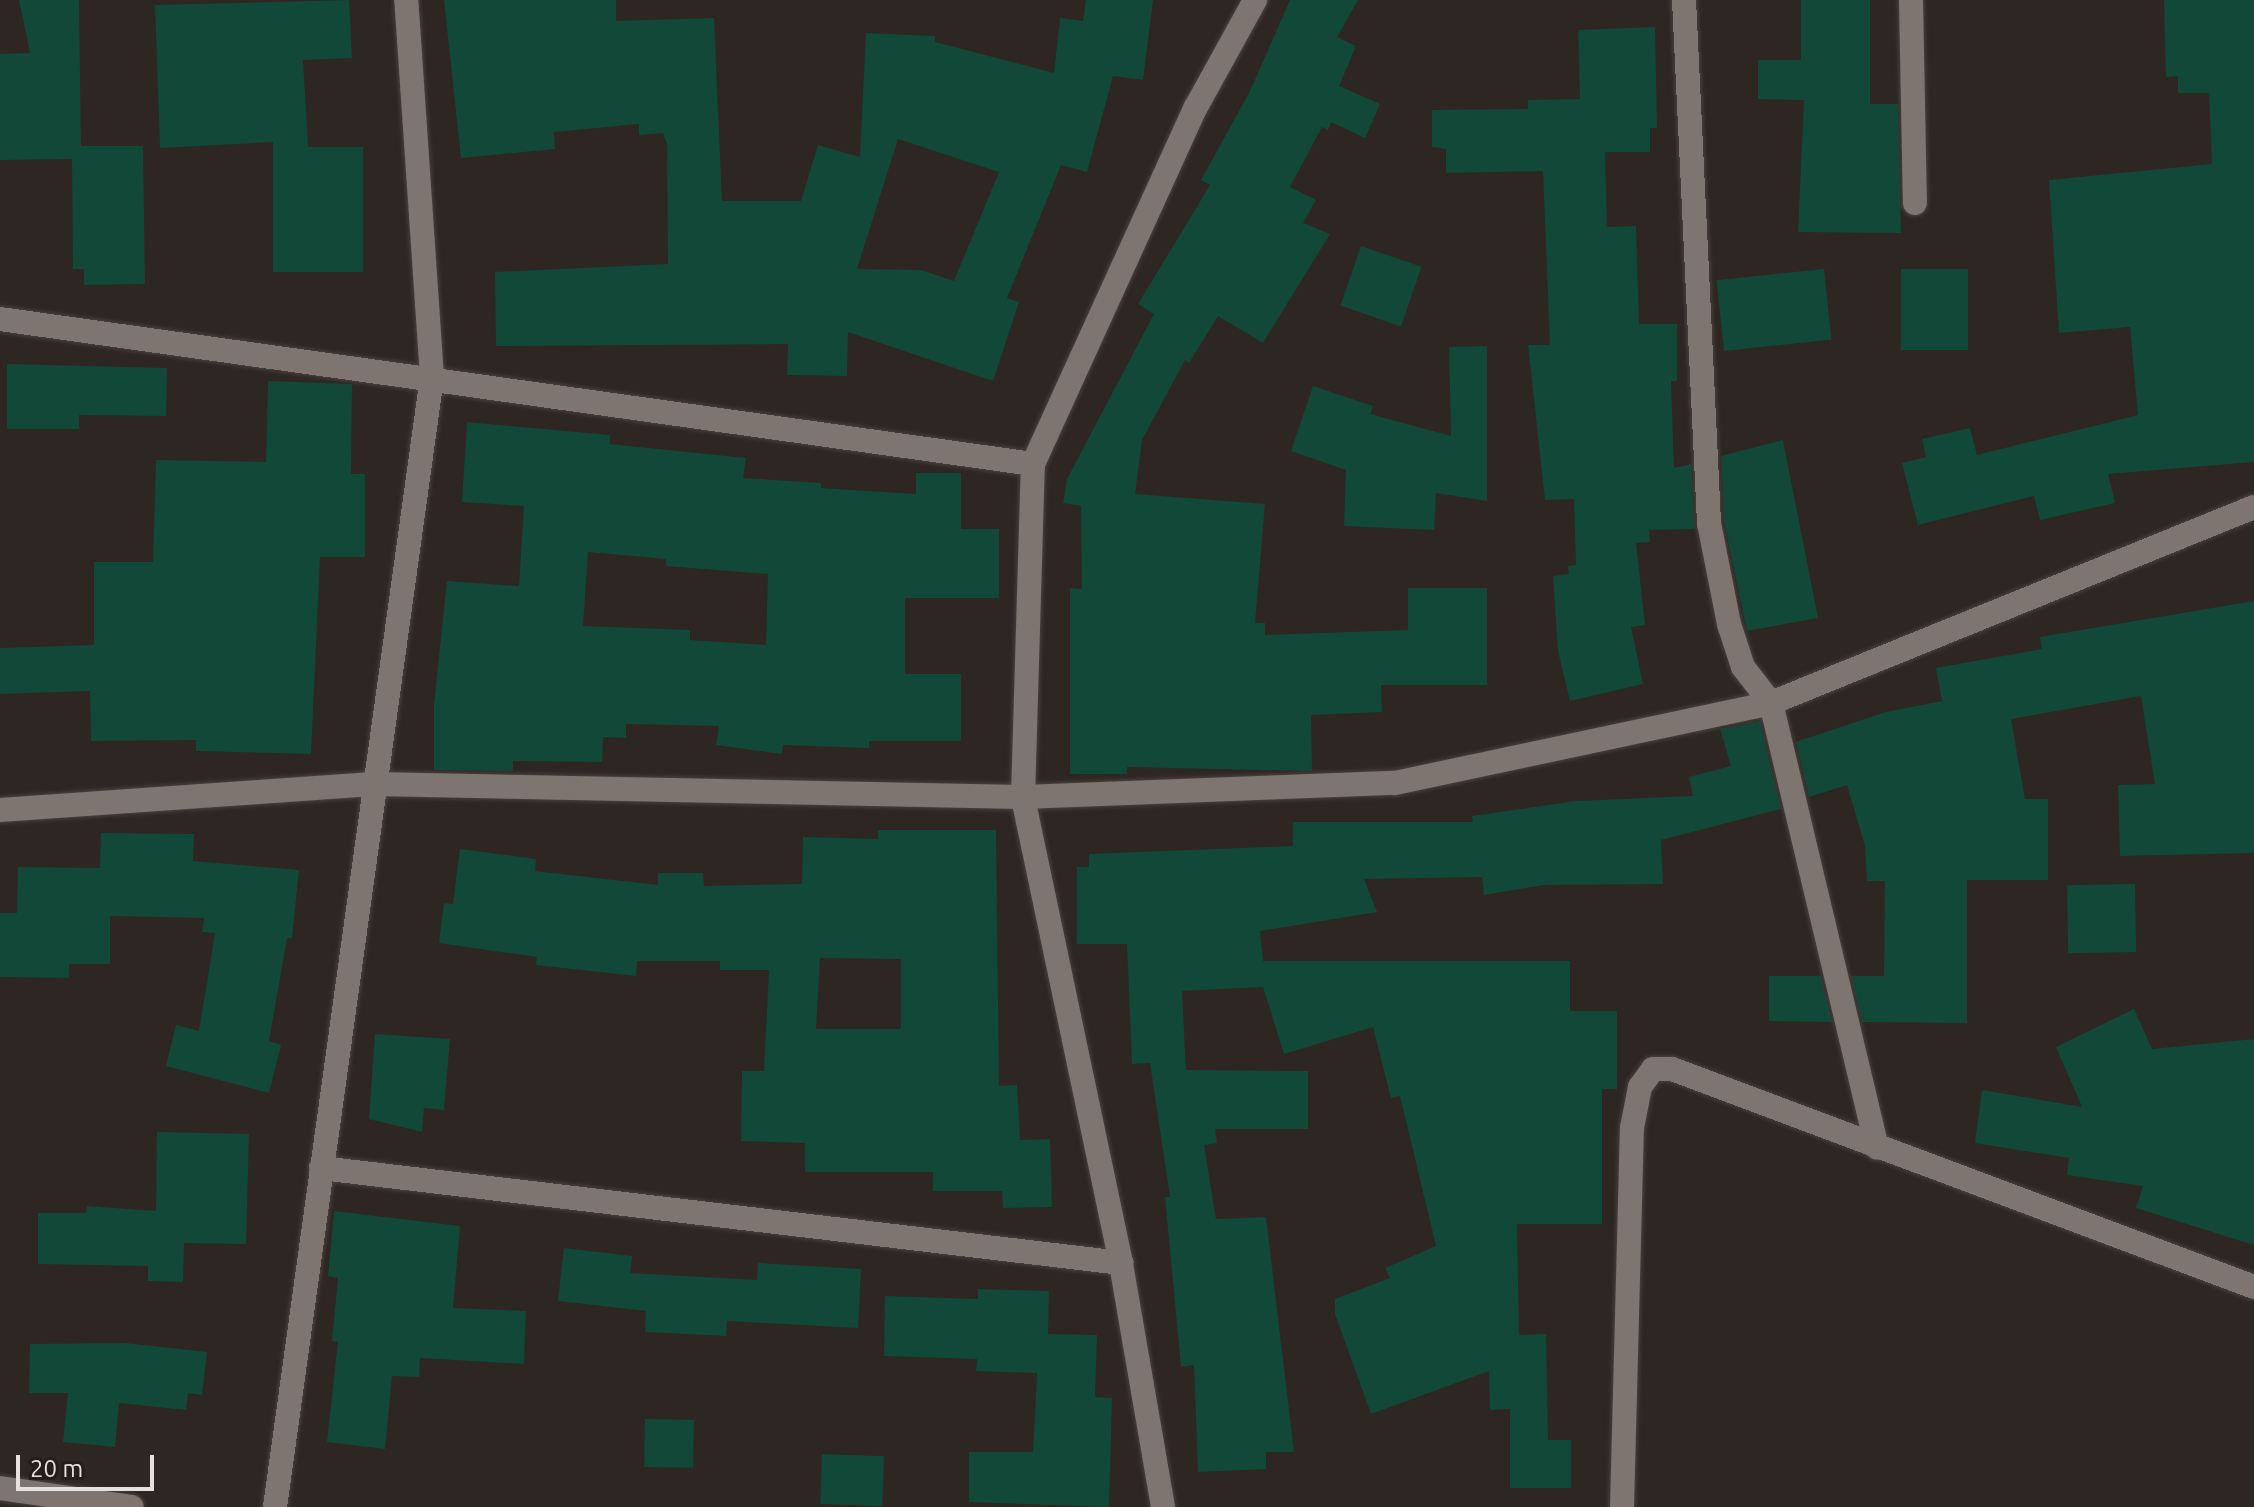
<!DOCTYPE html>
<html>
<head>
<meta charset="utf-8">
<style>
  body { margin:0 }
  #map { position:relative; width:2254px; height:1507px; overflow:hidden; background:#2e2623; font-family:Ubuntu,sans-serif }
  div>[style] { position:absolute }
  .building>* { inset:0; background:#114838; transform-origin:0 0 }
  .roads { filter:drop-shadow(0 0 2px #48413e) drop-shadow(0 0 2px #48413e) }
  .street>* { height:24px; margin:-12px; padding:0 12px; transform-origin:12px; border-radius:12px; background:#7e7571 }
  span { translate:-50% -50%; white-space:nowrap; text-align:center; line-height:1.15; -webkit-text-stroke:6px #241d19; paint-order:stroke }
  .scale { position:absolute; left:16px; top:1455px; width:138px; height:36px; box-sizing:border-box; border:4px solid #e6e1de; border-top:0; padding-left:10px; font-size:24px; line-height:28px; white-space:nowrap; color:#e6e1de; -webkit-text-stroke:6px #241d19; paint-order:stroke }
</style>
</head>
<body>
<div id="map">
  <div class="building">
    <div style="clip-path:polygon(19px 0,79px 0,81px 146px,143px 146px,145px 284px,84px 285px,84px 269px,73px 269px,72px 159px,0 160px,0 54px,30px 53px)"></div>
    <div style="clip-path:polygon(349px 0,352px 58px,303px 60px,308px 147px,363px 147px,363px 272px,273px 272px,273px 142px,160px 148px,155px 5px)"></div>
    <div style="clip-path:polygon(evenodd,444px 0,616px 0,616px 21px,714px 18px,722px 201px,801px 201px,818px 145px,860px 157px,866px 33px,935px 36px,935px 42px,1054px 73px,1060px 18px,1083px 21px,1086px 0,1153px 0,1143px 80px,1113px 76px,1087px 172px,1061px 165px,1007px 298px,1019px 302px,993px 381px,848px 332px,847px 376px,787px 375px,788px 344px,496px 346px,495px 272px,668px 264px,667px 144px,663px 133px,639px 135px,639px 124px,554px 132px,555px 149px,461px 158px,444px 0,898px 139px,999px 172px,954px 281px,921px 270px,857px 269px,898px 139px)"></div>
    <div style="clip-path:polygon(1290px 0,1358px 0,1337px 37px,1356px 46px,1339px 86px,1380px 104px,1365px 138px,1331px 122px,1328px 130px,1322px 127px,1290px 187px,1316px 200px,1303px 223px,1330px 234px,1263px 343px,1218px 316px,1189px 363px,1185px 360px,1142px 440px,1135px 494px,1265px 504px,1255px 623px,1265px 623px,1265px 635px,1408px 630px,1408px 588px,1487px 588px,1487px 685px,1381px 685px,1382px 712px,1311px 715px,1312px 771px,1127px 767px,1127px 774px,1070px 774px,1070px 588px,1082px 589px,1081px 506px,1063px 503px,1067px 479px,1154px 314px,1138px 304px,1210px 185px,1201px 180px,1250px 91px)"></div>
    <div style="clip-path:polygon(1801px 0,1870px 0,1870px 104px,1898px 104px,1901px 233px,1798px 232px,1804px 100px,1758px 99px,1758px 60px,1801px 60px)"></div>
    <div style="clip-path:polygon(2164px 0,2254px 0,2254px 462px,2108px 474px,2115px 503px,2040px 520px,2034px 496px,1918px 525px,1902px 463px,1926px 457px,1922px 439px,1970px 428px,1977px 455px,2138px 415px,2130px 327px,2059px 333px,2049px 180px,2212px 164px,2209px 93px,2178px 93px,2178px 76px,2166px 77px)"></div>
    <div style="clip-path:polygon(1655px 27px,1657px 128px,1650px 128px,1650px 152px,1605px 152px,1607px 227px,1636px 226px,1639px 324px,1677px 324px,1677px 381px,1671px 381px,1674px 468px,1691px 464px,1695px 529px,1649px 530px,1650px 542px,1636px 543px,1645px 625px,1631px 627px,1643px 684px,1570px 701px,1558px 651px,1553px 576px,1569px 574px,1568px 566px,1576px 565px,1574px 499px,1545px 500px,1528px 345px,1550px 345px,1543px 171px,1446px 173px,1446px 149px,1432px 147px,1432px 110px,1528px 109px,1528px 100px,1580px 99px,1578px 30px)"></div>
    <div style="left:1361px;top:246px;width:64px;height:63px;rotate:19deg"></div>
    <div style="left:1824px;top:269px;width:71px;height:108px;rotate:84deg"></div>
    <div style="left:1901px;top:269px;width:67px;height:81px"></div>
    <div style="clip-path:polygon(1487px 346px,1487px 501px,1436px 493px,1434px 530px,1344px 526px,1346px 470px,1291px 451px,1313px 386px,1373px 406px,1370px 414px,1451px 436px,1449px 347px)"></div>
    <div style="clip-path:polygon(7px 364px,167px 368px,166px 416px,79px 415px,79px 429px,7px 429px)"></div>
    <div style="clip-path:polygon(268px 381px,352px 384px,351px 474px,365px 474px,365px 557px,320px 557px,311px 754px,196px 751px,196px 740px,91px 741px,90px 691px,0 694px,0 648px,94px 645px,94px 562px,153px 562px,156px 460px,266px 462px)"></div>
    <div style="clip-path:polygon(evenodd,467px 422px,610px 435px,610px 444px,746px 458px,743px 478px,821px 483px,821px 488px,916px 494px,916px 473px,961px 473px,961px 529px,999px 529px,999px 598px,905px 598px,905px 674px,961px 674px,961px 741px,869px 741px,869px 748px,783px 745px,782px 754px,716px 745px,719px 726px,626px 724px,626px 738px,603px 737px,602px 762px,513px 761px,513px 771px,434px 770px,434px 704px,447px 581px,519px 586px,524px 506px,462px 502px,467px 422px,588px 552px,666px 559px,666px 566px,768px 574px,766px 645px,690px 640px,690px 630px,583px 626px,588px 552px)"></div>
    <div style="clip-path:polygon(1783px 440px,1818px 618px,1747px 631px,1724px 521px,1721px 456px)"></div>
    <div style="clip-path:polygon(2254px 601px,2254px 853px,2120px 856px,2118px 785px,2155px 784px,2141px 696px,2011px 719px,2025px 799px,2048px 799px,2048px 880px,1967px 880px,1967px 1023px,1862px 1022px,1851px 976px,1884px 976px,1885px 881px,1867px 881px,1865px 846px,1847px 785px,1809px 797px,1796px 742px,1886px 712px,1942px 701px,1936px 668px,2042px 649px,2040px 637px)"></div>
    <div style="clip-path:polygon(1760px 721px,1781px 809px,1661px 840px,1663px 884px,1544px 885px,1484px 895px,1482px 877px,1364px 879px,1377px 912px,1260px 931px,1263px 961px,1570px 961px,1570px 1011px,1617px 1011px,1617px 1089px,1602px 1089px,1602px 1224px,1517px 1224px,1519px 1335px,1546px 1334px,1548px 1440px,1571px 1440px,1571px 1488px,1510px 1488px,1510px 1409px,1490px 1410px,1489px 1371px,1371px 1414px,1335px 1314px,1335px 1299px,1390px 1278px,1385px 1268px,1436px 1246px,1400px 1096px,1391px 1098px,1373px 1027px,1284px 1054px,1263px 987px,1182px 991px,1186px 1070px,1308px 1071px,1308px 1129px,1215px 1129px,1217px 1143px,1204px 1145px,1216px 1219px,1266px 1217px,1294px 1452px,1266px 1452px,1266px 1469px,1198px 1472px,1194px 1365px,1181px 1367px,1165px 1197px,1170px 1197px,1150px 1063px,1132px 1064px,1127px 944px,1077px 944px,1077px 867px,1089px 867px,1089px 854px,1293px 846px,1293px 822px,1473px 822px,1472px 816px,1576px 801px,1693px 796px,1689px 777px,1731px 766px,1720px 729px)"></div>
    <div style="clip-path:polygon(evenodd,878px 830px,996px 830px,999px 1086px,1017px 1085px,1020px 1140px,1050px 1139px,1052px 1207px,1003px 1208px,1002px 1191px,933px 1191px,933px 1172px,805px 1172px,805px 1143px,741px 1141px,742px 1071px,764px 1071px,769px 970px,720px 970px,720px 961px,637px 961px,636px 976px,536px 965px,537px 957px,439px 943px,444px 903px,453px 904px,460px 849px,536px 859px,535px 871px,658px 885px,658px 873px,703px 873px,704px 886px,802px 884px,803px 837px,878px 839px,878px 830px,820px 958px,901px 959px,901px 1029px,816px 1029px,820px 958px)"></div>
    <div style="clip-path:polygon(101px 833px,194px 834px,193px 861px,299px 870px,292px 938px,287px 938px,269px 1041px,281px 1045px,269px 1093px,166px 1066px,176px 1025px,199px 1031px,215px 933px,202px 932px,204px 918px,110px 916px,110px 964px,69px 964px,69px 978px,0 977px,0 913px,17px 913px,18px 867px,100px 868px)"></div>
    <div style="left:2135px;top:884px;width:68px;height:68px;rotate:89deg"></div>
    <div style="clip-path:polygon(1769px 976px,1821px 976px,1832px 1022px,1769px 1021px)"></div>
    <div style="clip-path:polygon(2134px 1009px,2152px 1049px,2254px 1039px,2254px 1245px,2136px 1208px,2143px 1186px,2067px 1175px,2069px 1158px,1975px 1143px,1982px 1090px,2082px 1107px,2056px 1047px)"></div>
    <div style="clip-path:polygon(375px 1034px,450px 1039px,444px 1110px,424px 1108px,422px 1132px,369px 1119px)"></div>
    <div style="clip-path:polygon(157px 1132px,249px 1134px,246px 1244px,184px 1243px,183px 1282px,148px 1281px,148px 1266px,38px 1264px,38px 1213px,86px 1213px,87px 1206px,156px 1211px)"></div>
    <div style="clip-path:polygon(334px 1211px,460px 1226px,453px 1308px,526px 1311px,524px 1364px,420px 1358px,419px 1377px,392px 1376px,385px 1449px,327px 1442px,338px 1342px,332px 1341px,338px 1278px,328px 1276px)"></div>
    <div style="clip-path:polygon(564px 1248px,632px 1256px,630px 1273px,757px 1280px,758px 1263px,861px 1269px,858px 1328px,727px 1321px,726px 1336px,645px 1332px,646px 1311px,558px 1301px)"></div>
    <div style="clip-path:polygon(978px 1289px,1049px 1291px,1048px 1334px,1097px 1335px,1095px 1397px,1112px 1398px,1109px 1507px,969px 1502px,969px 1452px,1033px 1452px,1037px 1373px,976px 1371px,977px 1359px,884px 1356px,885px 1296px,978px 1299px)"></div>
    <div style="clip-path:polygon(125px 1343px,207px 1352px,202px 1395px,188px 1393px,186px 1410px,119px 1403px,115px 1447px,63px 1442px,68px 1393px,29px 1393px,30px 1344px)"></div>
    <div style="left:645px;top:1419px;width:49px;height:48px;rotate:1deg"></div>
    <div style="left:822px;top:1454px;width:62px;height:50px;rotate:2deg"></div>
  </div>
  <div class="roads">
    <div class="street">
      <div style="left:1684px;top:0;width:524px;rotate:87.26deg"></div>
      <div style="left:1709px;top:523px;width:103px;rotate:78.8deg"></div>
      <div style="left:1729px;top:624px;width:45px;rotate:72deg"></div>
      <div style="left:1743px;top:667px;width:46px;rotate:52.1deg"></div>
      <div style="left:1771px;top:703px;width:457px;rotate:76.6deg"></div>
      <div style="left:1911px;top:0;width:203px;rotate:88.9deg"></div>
      <div style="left:0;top:319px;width:1043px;rotate:7.99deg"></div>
      <div style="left:0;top:810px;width:374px;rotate:-4deg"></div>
      <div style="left:373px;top:784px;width:650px;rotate:1.15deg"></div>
      <div style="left:1023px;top:797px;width:372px;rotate:-2.2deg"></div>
      <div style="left:1395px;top:783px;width:384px;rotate:-12deg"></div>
      <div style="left:1771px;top:703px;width:521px;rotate:-22.09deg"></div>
      <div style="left:321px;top:1168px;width:806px;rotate:6.77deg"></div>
      <div style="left:0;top:1488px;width:133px;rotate:8.2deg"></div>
      <div style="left:275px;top:1507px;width:1141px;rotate:-82.09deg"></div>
      <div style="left:432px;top:377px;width:378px;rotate:-93.9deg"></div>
      <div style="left:1163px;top:1507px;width:248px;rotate:-99.8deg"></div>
      <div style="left:1121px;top:1263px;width:476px;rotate:-101.9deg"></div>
      <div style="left:1023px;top:797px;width:333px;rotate:-88.3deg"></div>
      <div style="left:1033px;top:464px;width:392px;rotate:-65.5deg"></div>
      <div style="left:1196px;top:107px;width:122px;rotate:-61.1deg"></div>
      <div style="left:1622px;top:1507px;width:379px;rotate:-88.5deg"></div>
      <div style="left:1632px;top:1128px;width:42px;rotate:-79deg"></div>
      <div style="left:1640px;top:1087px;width:22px;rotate:-54deg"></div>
      <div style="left:1653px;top:1069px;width:19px"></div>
      <div style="left:1672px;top:1069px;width:621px;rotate:20.53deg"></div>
    </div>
  </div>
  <div class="scale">20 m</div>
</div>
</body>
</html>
